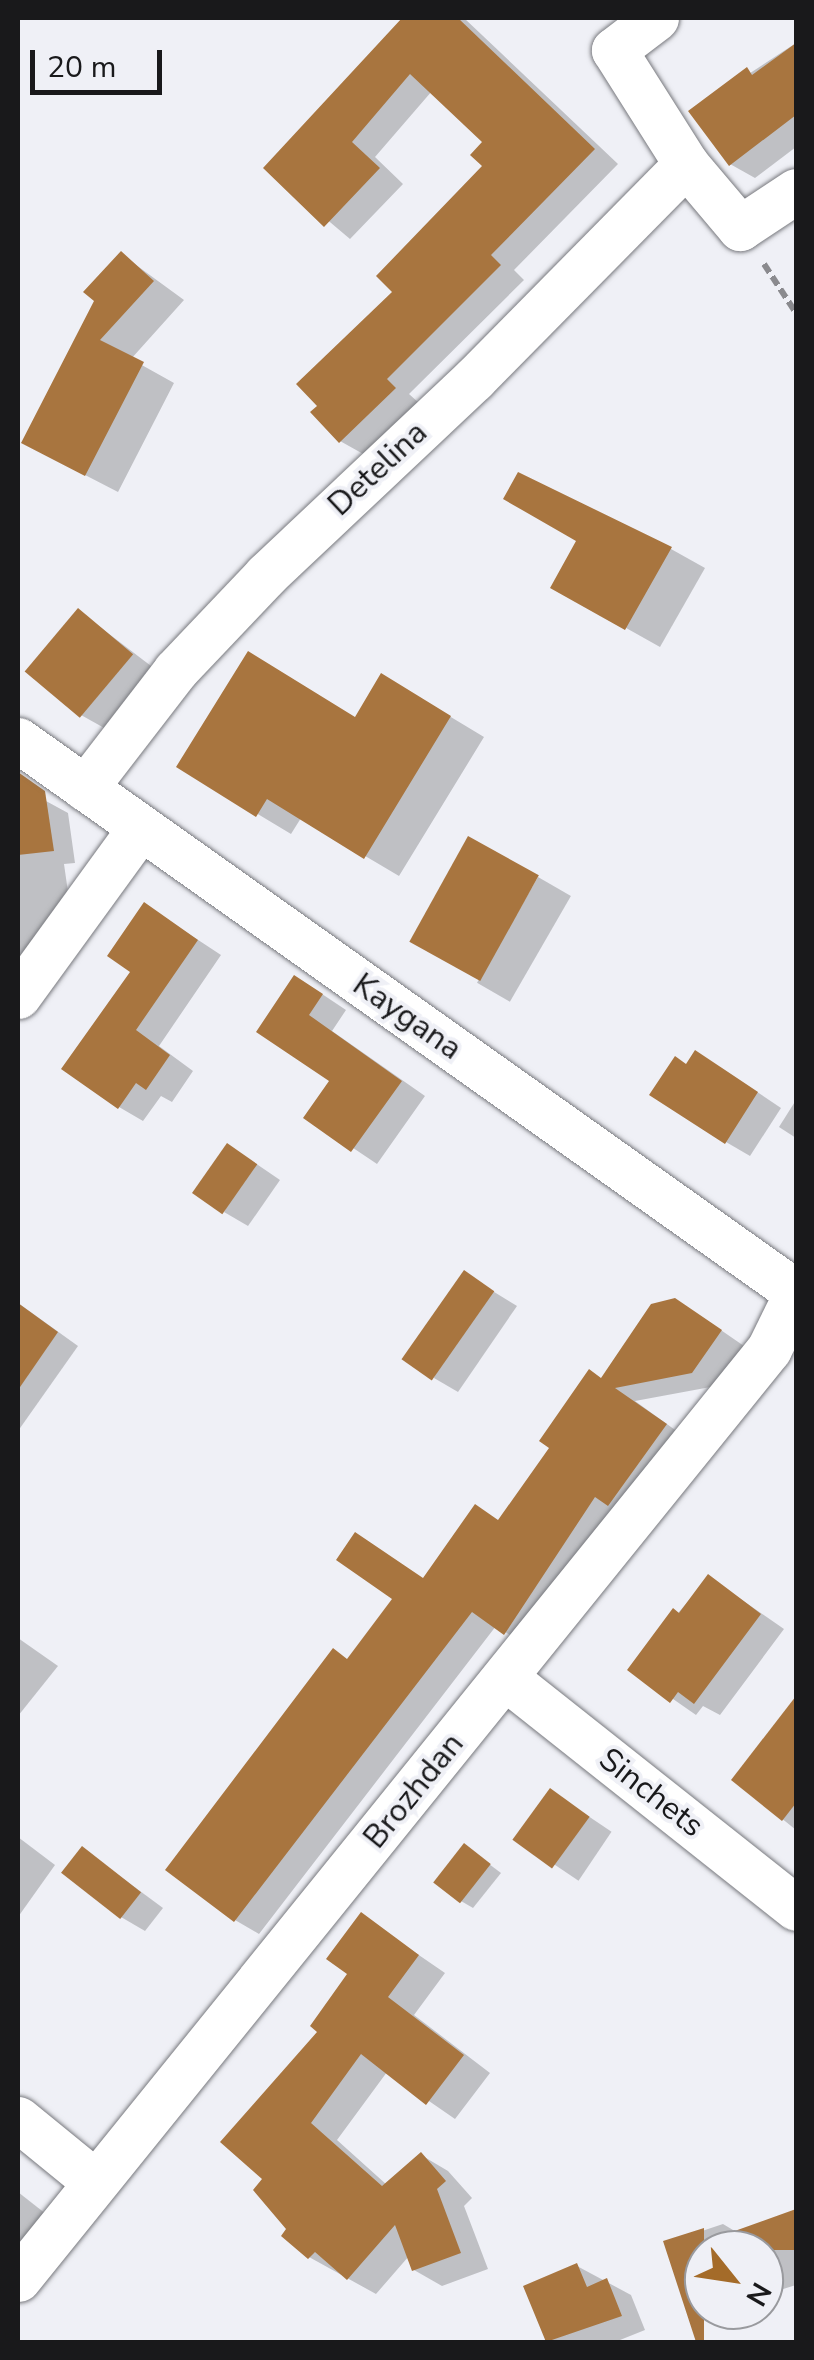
<!DOCTYPE html>
<html>
<head>
<meta charset="utf-8">
<style>
  body { margin:0 }
  #map { position:relative; width:814px; height:2360px; overflow:hidden; background:#eff0f6; font-family:"Nunito Sans",sans-serif }
  div>[style] { position:absolute }
  .shadow>* { inset:0; background:#0003; transform-origin:0 0 }
  .building>* { inset:0; background:#a8753f; transform-origin:0 0 }
  .path>* { height:6px; margin-top:-3px; transform-origin:0; background:repeating-linear-gradient(90deg,#8a8a8e 0 10px,transparent 0 15px) }
  .roads { filter:drop-shadow(0 0 2px #78797e) drop-shadow(0 0 2px #78797e) }
  .minor>* { height:45px; margin:-22.5px; padding:0 22.5px; transform-origin:22.5px; border-radius:22.5px; background:#fff }
  span { translate:-50% -50%; white-space:nowrap; text-align:center; line-height:1.15; -webkit-text-stroke:8px #eff0f6; paint-order:stroke }
  .street-label { font-size:32px; color:#19191b }
  .frame { position:absolute; inset:0; border:20px solid #19191b; pointer-events:none }
  .north { position:absolute; left:684px; top:2230px; width:100px; height:100px; box-sizing:border-box; background:#eff0f6; border:2px solid #999a9e; border-radius:50%; rotate:120deg; font-size:28px; font-weight:700; line-height:40px; text-align:center; color:#19191b }
  .north::after { content:''; display:block; margin:auto; width:35px; height:45px; background:#a46b29; clip-path:polygon(50% 0,100% 100%,50% 72%,0 100%) }
  .scale { position:absolute; left:30px; top:50px; width:132px; height:45px; box-sizing:border-box; border:5px solid #19191b; border-top:0; padding-left:12px; font-size:30px; line-height:35px; white-space:nowrap; color:#19191b; -webkit-text-stroke:8px #eff0f6; paint-order:stroke }
</style>
</head>
<body>
<div id="map">
  <div class="shadow">
    <div style="clip-path:polygon(405px 18px,464px 18px,618px 164px,514px 270px,524px 280px,409px 394px,419px 403px,365px 455px,340px 441px,396px 292px,485px 166px,486px 142px,432px 91px,375px 157px,403px 184px,350px 239px,266px 168px)"></div>
    <div style="clip-path:polygon(796px 43px,796px 147px,755px 178px,730px 164px,692px 111px)"></div>
    <div style="clip-path:polygon(121px 254px,184px 300px,131px 359px,174px 383px,118px 492px,56px 460px,97px 301px)"></div>
    <div style="clip-path:polygon(671px 549px,705px 568px,660px 647px,553px 587px)"></div>
    <div style="clip-path:polygon(79px 611px,155px 669px,106px 729px,81px 715px)"></div>
    <div style="clip-path:polygon(416px 696px,484px 737px,399px 876px,301px 818px,291px 834px,179px 767px,356px 719px)"></div>
    <div style="clip-path:polygon(46px 801px,68px 813px,75px 863px,64px 864px,68px 892px,18px 992px,18px 805px)"></div>
    <div style="left:538px;top:877px;width:38px;height:122px;rotate:30deg"></div>
    <div style="clip-path:polygon(145px 905px,221px 955px,159px 1046px,193px 1071px,172px 1102px,161px 1096px,143px 1121px,119px 1107px)"></div>
    <div style="clip-path:polygon(319px 992px,346px 1010px,332px 1031px,425px 1096px,377px 1164px,307px 1117px,333px 1080px,260px 1032px)"></div>
    <div style="clip-path:polygon(687px 1066px,720px 1067px,781px 1108px,750px 1156px,726px 1142px)"></div>
    <div style="clip-path:polygon(796px 1100px,796px 1138px,779px 1127px)"></div>
    <div style="clip-path:polygon(252px 1161px,280px 1180px,248px 1226px,224px 1212px)"></div>
    <div style="clip-path:polygon(465px 1274px,517px 1306px,458px 1392px,434px 1378px)"></div>
    <div style="clip-path:polygon(18px 1303px,78px 1346px,18px 1431px)"></div>
    <div style="clip-path:polygon(699px 1315px,744px 1346px,716px 1386px,635px 1401px,689px 1440px,529px 1647px,496px 1626px,259px 1934px,235px 1920px,349px 1660px,425px 1580px,499px 1521px,602px 1380px)"></div>
    <div style="clip-path:polygon(709px 1577px,784px 1629px,720px 1715px,703px 1706px,696px 1715px,630px 1669px)"></div>
    <div style="clip-path:polygon(18px 1638px,58px 1666px,18px 1716px)"></div>
    <div style="clip-path:polygon(786px 1714px,796px 1720px,796px 1830px,734px 1780px)"></div>
    <div style="left:551px;top:1791px;width:73px;height:59px;rotate:34deg"></div>
    <div style="clip-path:polygon(18px 1837px,55px 1865px,18px 1917px)"></div>
    <div style="clip-path:polygon(465px 1846px,501px 1873px,473px 1908px,461px 1901px)"></div>
    <div style="clip-path:polygon(83px 1849px,163px 1908px,145px 1931px,121px 1917px)"></div>
    <div style="clip-path:polygon(362px 1916px,445px 1973px,414px 2015px,490px 2073px,455px 2119px,387px 2072px,337px 2140px,387px 2185px,421px 2155px,448px 2171px,472px 2198px,464px 2206px,488px 2269px,442px 2286px,414px 2270px,409px 2256px,376px 2294px,309px 2257px,266px 2179px,321px 2031px,351px 1974px)"></div>
    <div style="clip-path:polygon(18px 2192px,46px 2214px,18px 2252px)"></div>
    <div style="clip-path:polygon(796px 2212px,796px 2285px,764px 2295px,764px 2250px,704px 2250px,704px 2310px,718px 2310px,709px 2313px,684px 2299px,666px 2243px,723px 2224px,738px 2233px)"></div>
    <div style="clip-path:polygon(577px 2266px,631px 2295px,645px 2330px,615px 2342px,549px 2342px,526px 2287px)"></div>
  </div>
  <div class="building">
    <div style="clip-path:polygon(402px 18px,458px 18px,595px 149px,491px 255px,501px 265px,387px 379px,396px 388px,339px 443px,310px 412px,317px 406px,296px 384px,392px 292px,376px 276px,482px 166px,470px 155px,482px 142px,410px 74px,352px 142px,380px 168px,324px 227px,263px 168px)"></div>
    <div style="clip-path:polygon(796px 43px,796px 115px,729px 166px,688px 111px,747px 67px,752px 75px)"></div>
    <div style="clip-path:polygon(121px 251px,154px 281px,100px 340px,144px 362px,85px 476px,21px 443px,94px 301px,83px 292px)"></div>
    <div style="clip-path:polygon(518px 472px,672px 547px,625px 630px,550px 588px,576px 541px,503px 499px)"></div>
    <div style="left:78px;top:608px;width:72px;height:83px;rotate:40deg"></div>
    <div style="clip-path:polygon(248px 651px,355px 717px,381px 673px,451px 716px,364px 859px,267px 799px,256px 817px,176px 767px)"></div>
    <div style="clip-path:polygon(18px 772px,45px 791px,54px 851px,18px 855px)"></div>
    <div style="left:468px;top:836px;width:81px;height:121px;rotate:29deg"></div>
    <div style="clip-path:polygon(144px 902px,198px 940px,136px 1030px,170px 1055px,146px 1090px,136px 1083px,118px 1109px,61px 1069px,130px 972px,107px 956px)"></div>
    <div style="clip-path:polygon(294px 975px,323px 994px,309px 1015px,402px 1081px,351px 1152px,303px 1118px,329px 1081px,256px 1032px)"></div>
    <div style="clip-path:polygon(695px 1050px,758px 1092px,725px 1144px,649px 1095px,675px 1056px,686px 1064px)"></div>
    <div style="left:227px;top:1143px;width:37px;height:61px;rotate:35deg"></div>
    <div style="left:464px;top:1270px;width:37px;height:109px;rotate:35deg"></div>
    <div style="clip-path:polygon(675px 1298px,722px 1330px,692px 1373px,615px 1388px,667px 1424px,608px 1506px,595px 1497px,504px 1635px,472px 1612px,234px 1922px,165px 1870px,333px 1648px,347px 1659px,392px 1599px,336px 1560px,355px 1532px,423px 1578px,475px 1504px,498px 1520px,549px 1448px,539px 1441px,589px 1369px,601px 1378px,651px 1304px)"></div>
    <div style="clip-path:polygon(18px 1303px,58px 1332px,18px 1390px)"></div>
    <div style="clip-path:polygon(708px 1574px,761px 1614px,694px 1704px,678px 1692px,670px 1703px,627px 1670px,673px 1608px,679px 1613px)"></div>
    <div style="clip-path:polygon(796px 1696px,796px 1803px,782px 1821px,731px 1780px)"></div>
    <div style="left:550px;top:1788px;width:49px;height:64px;rotate:36deg"></div>
    <div style="left:464px;top:1843px;width:34px;height:50px;rotate:38deg"></div>
    <div style="left:82px;top:1846px;width:75px;height:34px;rotate:38deg"></div>
    <div style="clip-path:polygon(361px 1912px,419px 1955px,388px 1997px,464px 2055px,426px 2105px,361px 2054px,311px 2123px,382px 2186px,421px 2152px,446px 2181px,437px 2189px,461px 2253px,412px 2271px,395px 2225px,347px 2280px,315px 2252px,308px 2259px,281px 2236px,286px 2229px,253px 2190px,262px 2179px,220px 2142px,317px 2032px,310px 2026px,347px 1974px,326px 1959px)"></div>
    <div style="clip-path:polygon(796px 2209px,796px 2250px,704px 2250px,704px 2342px,696px 2342px,663px 2241px,704px 2228px,704px 2242px)"></div>
    <div style="clip-path:polygon(577px 2263px,587px 2287px,607px 2278px,622px 2316px,546px 2342px,523px 2286px)"></div>
  </div>
  <div class="path">
    <div style="left:764px;top:264px;width:59px;rotate:56.9deg"></div>
  </div>
  <div class="roads">
    <div class="minor">
      <div style="left:656px;top:18px;width:53px;rotate:142.7deg"></div>
      <div style="left:614px;top:50px;width:135px;rotate:57.7deg"></div>
      <div style="left:686px;top:164px;width:84px;rotate:49.8deg"></div>
      <div style="left:740px;top:228px;width:67px;rotate:-33.5deg"></div>
      <div style="left:18px;top:740px;width:954px;rotate:35.36deg"></div>
      <div style="left:85px;top:788px;width:148px;rotate:-52.4deg"></div>
      <div style="left:175px;top:671px;width:132px;rotate:-46.5deg"></div>
      <div style="left:266px;top:575px;width:286px;rotate:-43.3deg"></div>
      <div style="left:474px;top:379px;width:302px;rotate:-45.4deg"></div>
      <div style="left:18px;top:996px;width:208px;rotate:-54deg"></div>
      <div style="left:506px;top:1678px;width:370px;rotate:38.4deg"></div>
      <div style="left:18px;top:2119px;width:98px;rotate:39.2deg"></div>
      <div style="left:18px;top:2279px;width:1195px;rotate:-51.08deg"></div>
      <div style="left:769px;top:1349px;width:61px;rotate:-63.9deg"></div>
    </div>
  </div>
  <div class="street-label">
    <span style="left:378px;top:469px;rotate:-43deg">Detelina</span>
    <span style="left:407px;top:1017px;rotate:35deg">Kaygana</span>
    <span style="left:414px;top:1791px;rotate:-51deg">Brozhdan</span>
    <span style="left:651px;top:1793px;rotate:38deg">Sinchets</span>
  </div>
  <div class="frame"></div>
  <div class="north">N</div>
  <div class="scale">20 m</div>
</div>
</body>
</html>
